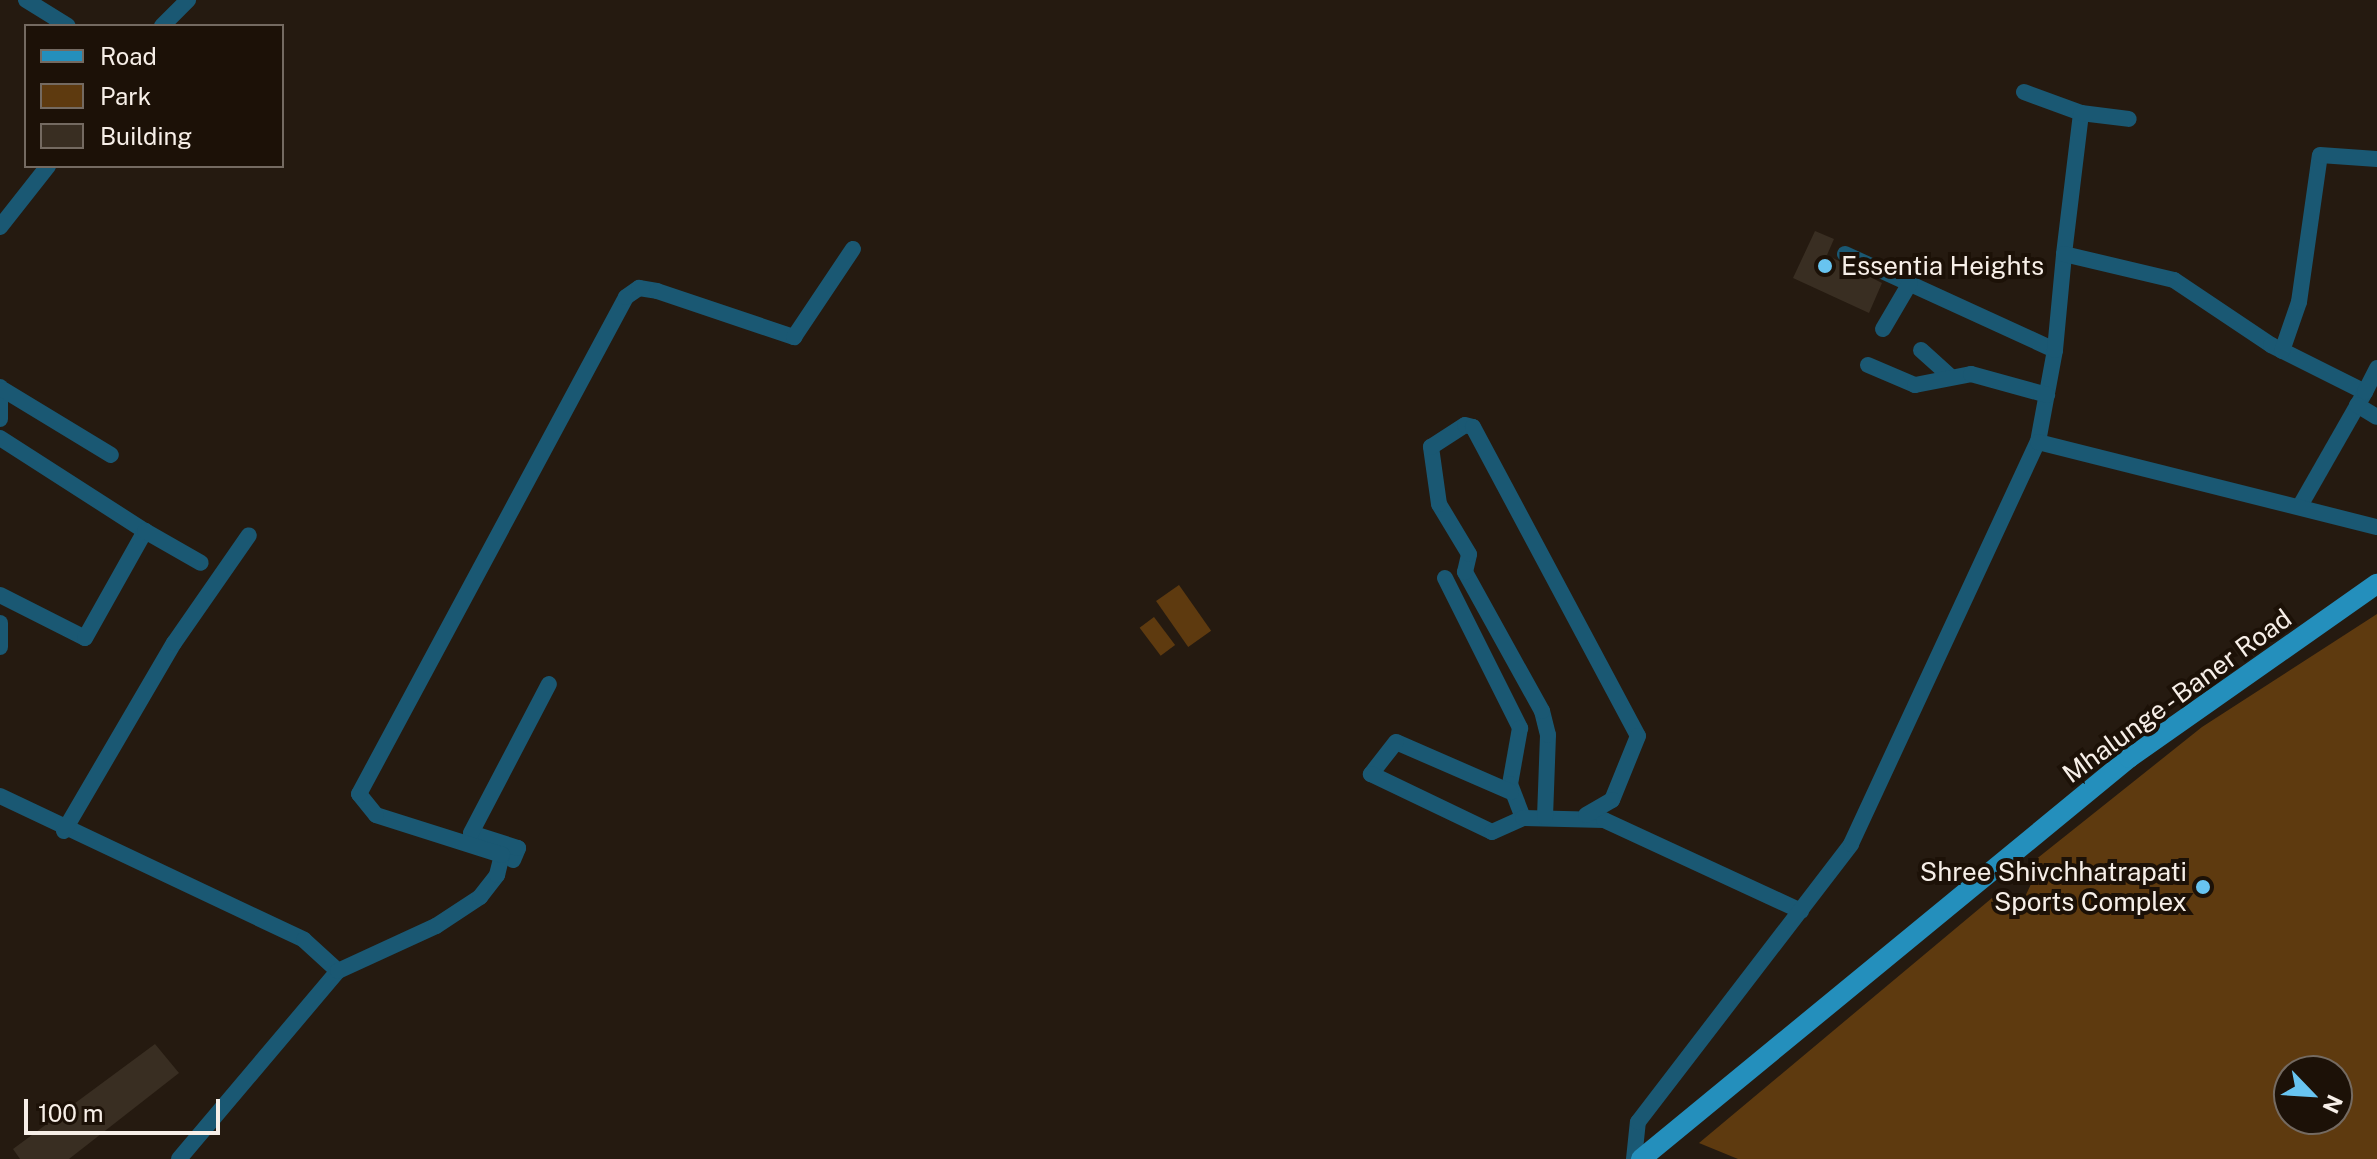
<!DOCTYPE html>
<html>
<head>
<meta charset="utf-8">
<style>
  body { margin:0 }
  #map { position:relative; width:2377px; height:1159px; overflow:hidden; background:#251a10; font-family:"Public Sans",sans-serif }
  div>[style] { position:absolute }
  .green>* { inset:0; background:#5e3a0f; transform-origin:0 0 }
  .building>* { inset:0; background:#392e22 }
  .minor>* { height:16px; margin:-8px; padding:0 8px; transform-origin:8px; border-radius:8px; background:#1a5873 }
  .major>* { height:20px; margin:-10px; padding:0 10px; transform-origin:10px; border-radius:10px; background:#248fbc }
  .dots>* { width:22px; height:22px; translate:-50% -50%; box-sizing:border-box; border:4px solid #1c1107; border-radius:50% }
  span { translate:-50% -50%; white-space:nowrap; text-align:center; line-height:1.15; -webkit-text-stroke:8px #1c1107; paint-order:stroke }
  .poi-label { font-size:26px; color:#f7efe8 }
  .left { translate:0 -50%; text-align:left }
  .right { translate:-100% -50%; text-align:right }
  .street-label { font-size:26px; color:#f7efe8 }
  .legend { position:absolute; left:24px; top:24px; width:260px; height:144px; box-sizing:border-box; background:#1c1107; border:2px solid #746a61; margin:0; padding:10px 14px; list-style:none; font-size:24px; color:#f7efe8 }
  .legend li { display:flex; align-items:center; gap:16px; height:40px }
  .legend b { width:40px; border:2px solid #746a61 }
  .north { position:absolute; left:2273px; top:1055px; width:80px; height:80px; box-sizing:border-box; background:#1c1107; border:2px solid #746a61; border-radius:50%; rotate:115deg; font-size:22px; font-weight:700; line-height:32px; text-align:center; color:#f7efe8 }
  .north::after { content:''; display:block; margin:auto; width:28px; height:36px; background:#68c4f0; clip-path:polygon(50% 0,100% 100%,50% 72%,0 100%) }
  .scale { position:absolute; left:24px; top:1099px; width:196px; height:36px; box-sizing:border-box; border:4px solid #f7efe8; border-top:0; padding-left:10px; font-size:24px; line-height:28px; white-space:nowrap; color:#f7efe8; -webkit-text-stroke:6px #1c1107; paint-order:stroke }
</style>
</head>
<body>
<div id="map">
  <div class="green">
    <div style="left:1179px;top:585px;width:56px;height:28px;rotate:55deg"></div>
    <div style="clip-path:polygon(evenodd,2377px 614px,2377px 1159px,1738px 1159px,1699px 1143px,1992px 898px,2024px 899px,2031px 884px,2024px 869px,2202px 727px,2377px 614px,2289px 1071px,2337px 1071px,2337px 1119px,2289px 1119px,2289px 1071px)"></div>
    <div style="left:1154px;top:617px;width:35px;height:18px;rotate:53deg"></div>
  </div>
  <div class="building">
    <div style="clip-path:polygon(1815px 231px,1834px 239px,1827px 255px,1882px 283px,1869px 313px,1793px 278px)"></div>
    <div style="clip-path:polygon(155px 1044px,179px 1073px,69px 1159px,20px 1159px,13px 1149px)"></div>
  </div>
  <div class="minor">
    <div style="left:26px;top:0;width:49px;rotate:31.8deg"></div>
    <div style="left:162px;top:26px;width:37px;rotate:-45deg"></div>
    <div style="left:2024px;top:92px;width:61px;rotate:20.2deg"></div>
    <div style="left:0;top:227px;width:78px;rotate:-51.8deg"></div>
    <div style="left:1845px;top:254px;width:231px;rotate:24.6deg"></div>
    <div style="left:2055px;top:350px;width:94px;rotate:100.5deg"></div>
    <div style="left:2064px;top:254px;width:142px;rotate:-83.1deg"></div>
    <div style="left:2081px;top:113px;width:48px;rotate:7.1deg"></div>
    <div style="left:1883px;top:329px;width:53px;rotate:-59.6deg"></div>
    <div style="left:1921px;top:350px;width:39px;rotate:42deg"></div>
    <div style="left:2055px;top:350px;width:96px;rotate:-84.6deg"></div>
    <div style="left:2064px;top:254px;width:113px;rotate:13.3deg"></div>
    <div style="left:2174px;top:280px;width:117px;rotate:33.8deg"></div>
    <div style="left:2271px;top:345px;width:105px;rotate:26.6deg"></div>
    <div style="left:2365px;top:392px;width:129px;rotate:119.7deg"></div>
    <div style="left:2282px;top:351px;width:52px;rotate:-70.9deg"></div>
    <div style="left:2299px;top:302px;width:148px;rotate:-81.9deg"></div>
    <div style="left:2320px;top:155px;width:57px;rotate:4deg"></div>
    <div style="left:1868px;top:365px;width:51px;rotate:23.1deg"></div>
    <div style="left:1915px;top:385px;width:57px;rotate:-11.1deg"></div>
    <div style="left:1971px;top:374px;width:79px;rotate:15.4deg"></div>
    <div style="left:0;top:387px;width:32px;rotate:90deg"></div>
    <div style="left:4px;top:390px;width:125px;rotate:31.3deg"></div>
    <div style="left:2365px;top:392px;width:27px;rotate:-63deg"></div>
    <div style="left:2357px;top:405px;width:23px;rotate:31deg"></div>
    <div style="left:0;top:438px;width:172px;rotate:32.7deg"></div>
    <div style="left:1445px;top:578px;width:168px;rotate:63.4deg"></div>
    <div style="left:1520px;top:728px;width:57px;rotate:100.1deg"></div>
    <div style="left:1510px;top:784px;width:36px;rotate:69deg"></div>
    <div style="left:0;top:595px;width:95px;rotate:26.8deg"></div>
    <div style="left:85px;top:638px;width:123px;rotate:-60.7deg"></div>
    <div style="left:145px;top:531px;width:64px;rotate:29.7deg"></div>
    <div style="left:0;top:623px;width:24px;rotate:90deg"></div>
    <div style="left:1511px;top:792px;width:125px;rotate:-156.5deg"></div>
    <div style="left:1396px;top:742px;width:41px;rotate:128deg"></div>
    <div style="left:1371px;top:774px;width:134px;rotate:25.6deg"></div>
    <div style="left:1492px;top:832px;width:34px;rotate:-24deg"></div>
    <div style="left:1523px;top:818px;width:81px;rotate:1.4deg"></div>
    <div style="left:1604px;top:820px;width:217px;rotate:24.8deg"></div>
    <div style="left:0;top:796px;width:336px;rotate:25.3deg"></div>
    <div style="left:304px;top:940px;width:46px;rotate:42.4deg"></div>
    <div style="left:1545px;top:817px;width:82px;rotate:-87.9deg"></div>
    <div style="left:1548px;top:735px;width:25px;rotate:-104deg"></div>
    <div style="left:1542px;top:711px;width:159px;rotate:-119deg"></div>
    <div style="left:1465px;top:572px;width:18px;rotate:-77deg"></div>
    <div style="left:1469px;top:554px;width:58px;rotate:-121deg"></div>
    <div style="left:1439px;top:504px;width:58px;rotate:-98deg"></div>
    <div style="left:1431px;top:447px;width:40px;rotate:-32.9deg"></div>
    <div style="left:1465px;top:425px;width:8px;rotate:14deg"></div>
    <div style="left:1473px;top:427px;width:350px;rotate:61.9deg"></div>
    <div style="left:1638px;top:736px;width:69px;rotate:112.1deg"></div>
    <div style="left:1612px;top:800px;width:30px;rotate:150deg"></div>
    <div style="left:64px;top:831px;width:218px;rotate:-59.7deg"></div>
    <div style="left:174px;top:643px;width:131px;rotate:-55.2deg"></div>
    <div style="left:513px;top:860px;width:13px;rotate:-67deg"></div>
    <div style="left:518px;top:848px;width:49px;rotate:-162.3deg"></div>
    <div style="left:471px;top:833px;width:168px;rotate:-62.4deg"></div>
    <div style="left:179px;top:1159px;width:246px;rotate:-49.8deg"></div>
    <div style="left:338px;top:971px;width:108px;rotate:-24.7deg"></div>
    <div style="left:436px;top:926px;width:53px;rotate:-33.4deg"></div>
    <div style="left:480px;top:897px;width:28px;rotate:-52deg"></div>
    <div style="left:497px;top:875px;width:21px;rotate:-76deg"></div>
    <div style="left:502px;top:855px;width:132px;rotate:-162.4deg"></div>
    <div style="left:376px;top:815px;width:27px;rotate:-129deg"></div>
    <div style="left:359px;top:794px;width:564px;rotate:-61.75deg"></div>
    <div style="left:626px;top:297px;width:16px;rotate:-35deg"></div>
    <div style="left:639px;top:288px;width:18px;rotate:9deg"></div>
    <div style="left:657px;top:291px;width:145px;rotate:18.6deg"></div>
    <div style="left:794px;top:337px;width:106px;rotate:-56.2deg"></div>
    <div style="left:1634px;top:1159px;width:37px;rotate:-84deg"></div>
    <div style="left:1638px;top:1122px;width:350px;rotate:-52.5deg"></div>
    <div style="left:1851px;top:844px;width:443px;rotate:-65.1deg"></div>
    <div style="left:2038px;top:442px;width:349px;rotate:14.1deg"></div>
  </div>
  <div class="major">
    <div style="left:1641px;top:1159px;width:632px;rotate:-39.41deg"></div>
    <div style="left:2129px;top:758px;width:303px;rotate:-35.1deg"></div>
  </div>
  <div class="dots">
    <div style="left:1825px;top:266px;background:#68c4f0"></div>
    <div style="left:2203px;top:887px;background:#68c4f0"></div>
  </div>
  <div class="poi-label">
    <span class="left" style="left:1841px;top:266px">Essentia Heights</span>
    <span class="right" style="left:2187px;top:887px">Shree Shivchhatrapati<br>Sports Complex</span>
  </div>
  <div class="street-label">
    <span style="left:2177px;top:696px;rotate:-36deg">Mhalunge - Baner Road</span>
  </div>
  <ul class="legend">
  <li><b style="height:10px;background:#248fbc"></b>Road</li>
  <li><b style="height:22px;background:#5e3a0f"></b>Park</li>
  <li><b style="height:22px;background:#392e22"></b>Building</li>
  </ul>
  <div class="north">N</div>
  <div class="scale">100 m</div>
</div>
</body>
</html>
